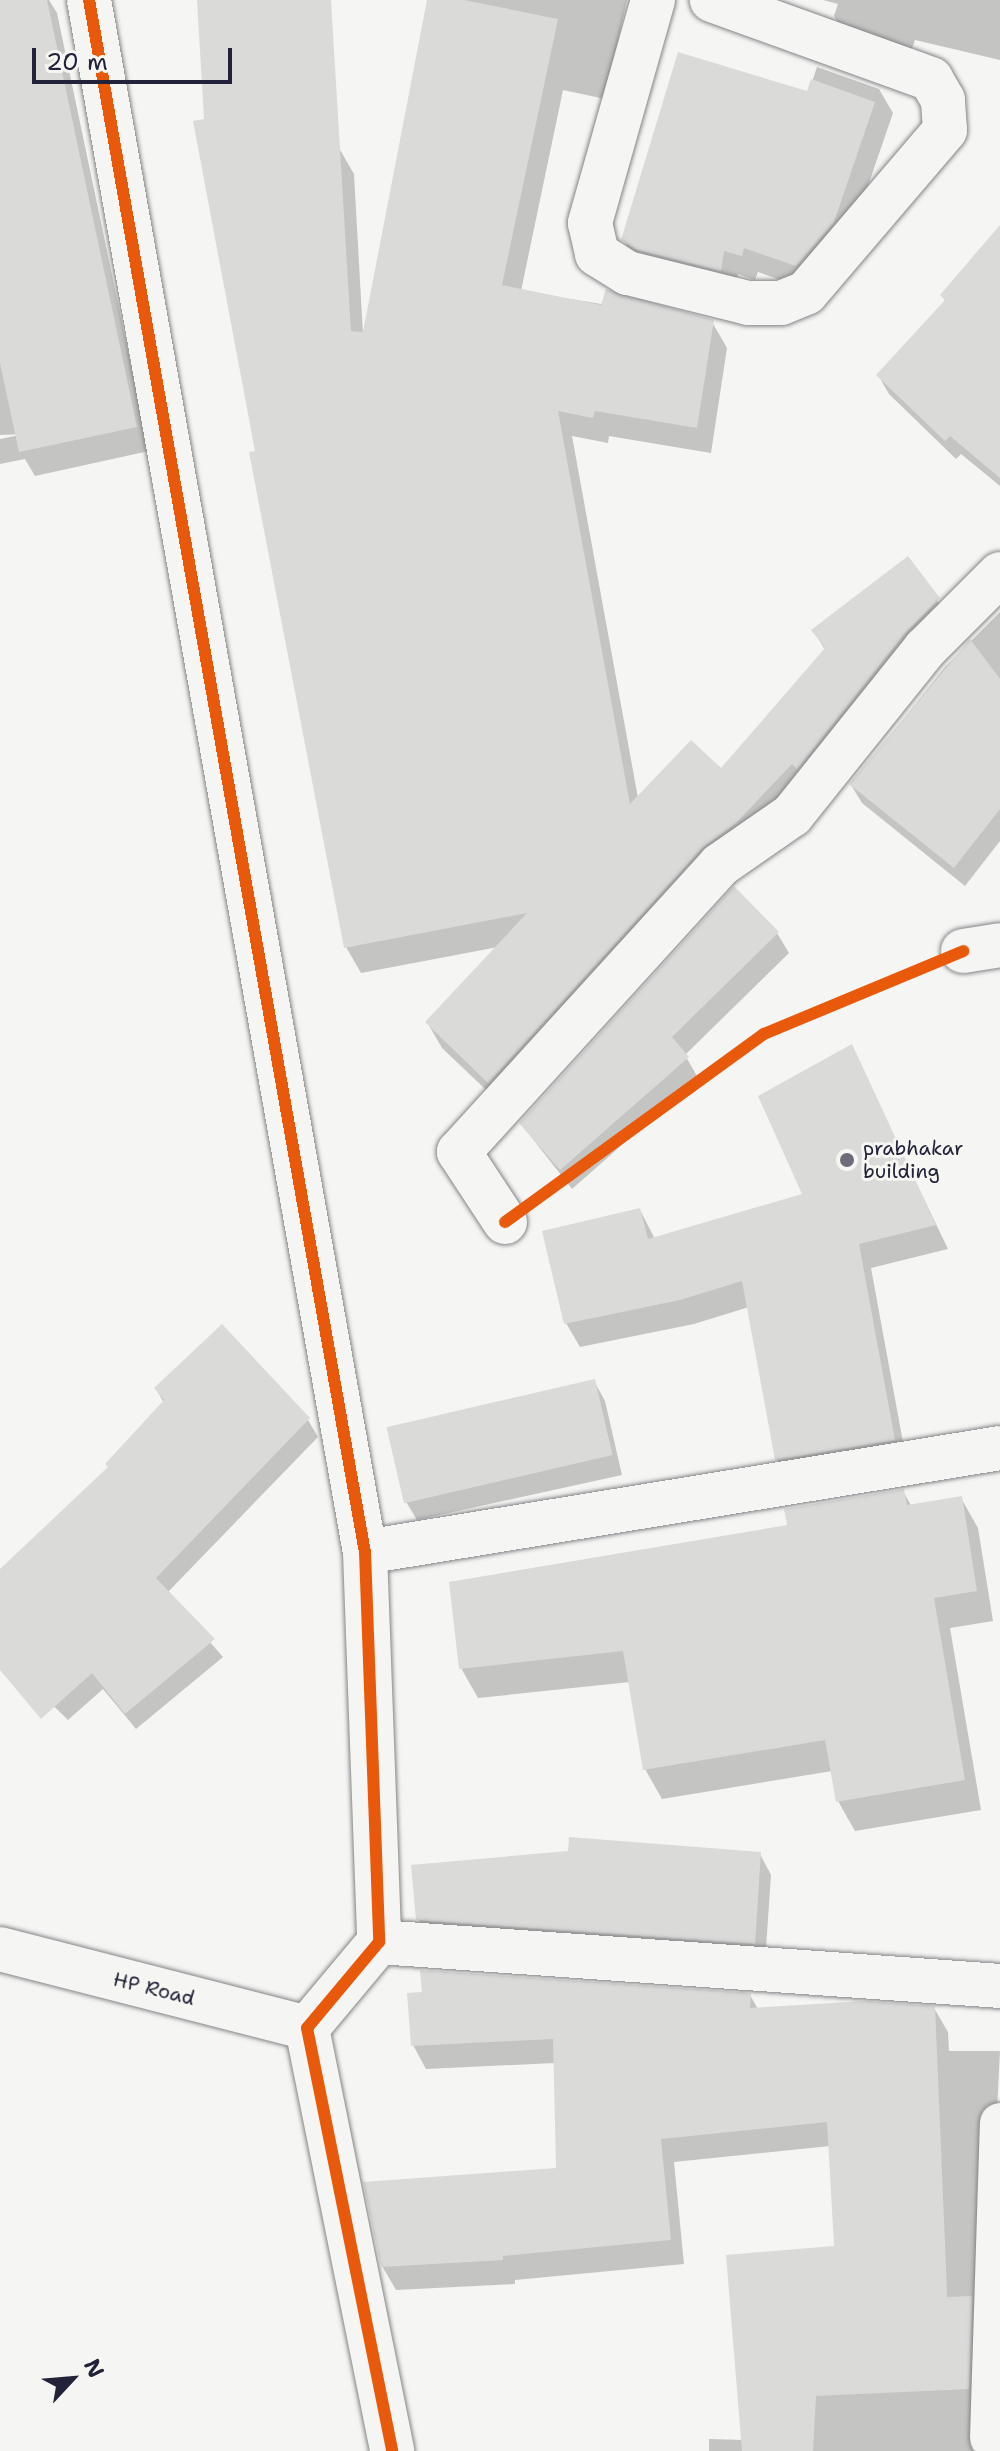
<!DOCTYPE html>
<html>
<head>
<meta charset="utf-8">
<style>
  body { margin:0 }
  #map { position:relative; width:1000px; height:2451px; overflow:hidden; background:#f5f5f3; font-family:"Shantell Sans",sans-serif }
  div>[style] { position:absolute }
  .shadow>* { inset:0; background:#0003 }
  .building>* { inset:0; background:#dadad9; transform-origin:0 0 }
  .roads { filter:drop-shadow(0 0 2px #858589) drop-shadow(0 0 2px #858589) }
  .lane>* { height:40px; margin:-20px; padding:0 20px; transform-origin:20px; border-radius:20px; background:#f5f5f3 }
  .street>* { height:44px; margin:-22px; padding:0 22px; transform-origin:22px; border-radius:22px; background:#f5f5f3 }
  .cycleway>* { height:12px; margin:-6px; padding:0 6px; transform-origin:6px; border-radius:6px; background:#e8590c }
  .dots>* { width:22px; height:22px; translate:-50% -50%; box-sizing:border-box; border:4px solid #f6f6f2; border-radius:50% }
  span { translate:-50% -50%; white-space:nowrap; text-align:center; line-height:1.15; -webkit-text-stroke:6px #f6f6f2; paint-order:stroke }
  .poi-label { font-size:20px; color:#22223b }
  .left { translate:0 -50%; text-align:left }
  .street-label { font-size:20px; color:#22223b }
  .north { position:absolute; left:32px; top:2339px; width:80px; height:80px; -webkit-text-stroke:6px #f6f6f2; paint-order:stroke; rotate:64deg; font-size:22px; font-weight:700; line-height:32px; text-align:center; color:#22223b }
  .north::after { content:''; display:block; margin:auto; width:28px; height:36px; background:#22223b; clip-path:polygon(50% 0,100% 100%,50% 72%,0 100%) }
  .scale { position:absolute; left:32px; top:48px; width:200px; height:36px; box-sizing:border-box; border:4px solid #22223b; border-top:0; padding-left:10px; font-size:24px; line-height:28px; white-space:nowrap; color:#22223b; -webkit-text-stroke:6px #f6f6f2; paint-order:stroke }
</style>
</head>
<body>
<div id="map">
  <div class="shadow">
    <div style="clip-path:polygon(49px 0,57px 13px,149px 451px,35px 476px,25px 459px,0 464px,0 439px,25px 434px,0 435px,0 2px)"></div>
    <div style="clip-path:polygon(199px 0,326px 0,339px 148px,354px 174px,363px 334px,429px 0,627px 0,605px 99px,563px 90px,521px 291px,712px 322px,727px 348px,711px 453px,609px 436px,608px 443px,572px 436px,638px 798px,721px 771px,825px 650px,813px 630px,908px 559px,954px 625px,504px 1107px,442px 1048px,427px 1022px,498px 947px,361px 973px,346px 947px,258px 452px,206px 121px)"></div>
    <div style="clip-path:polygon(823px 0,1000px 0,1000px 60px,915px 40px,908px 60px,847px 38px,834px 16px,838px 4px)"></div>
    <div style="clip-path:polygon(817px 67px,879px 89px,893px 113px,847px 247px,810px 290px,758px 272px,755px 280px,738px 274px,735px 294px,638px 264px,623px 239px,808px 94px)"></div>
    <div style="clip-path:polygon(1000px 237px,1000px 486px,961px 454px,956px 459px,889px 394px,878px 375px,946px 302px,942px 296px)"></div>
    <div style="clip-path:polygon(1000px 612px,1000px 841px,965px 886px,862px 803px,851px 785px,945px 667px)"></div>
    <div style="clip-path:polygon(777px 933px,789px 953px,685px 1055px,698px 1078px,572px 1189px,521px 1124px)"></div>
    <div style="clip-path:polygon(851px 1047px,948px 1249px,871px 1268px,907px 1464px,791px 1483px,777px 1459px,749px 1307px,694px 1324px,580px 1347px,566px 1323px,640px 1210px,655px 1239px,805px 1195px)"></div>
    <div style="clip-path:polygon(594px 1381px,605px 1401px,622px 1475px,417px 1520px,405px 1500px)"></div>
    <div style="clip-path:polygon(156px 1389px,308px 1420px,318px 1437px,167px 1593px,223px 1657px,136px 1729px,103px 1689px,68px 1720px,0 1654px,0 1573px,110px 1468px,164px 1403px)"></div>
    <div style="clip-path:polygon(903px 1491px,912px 1507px,961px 1498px,978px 1528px,993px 1621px,950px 1628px,981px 1810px,855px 1831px,838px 1801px,832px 1771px,662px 1799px,645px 1769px,630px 1682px,478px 1698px,461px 1668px,789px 1527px)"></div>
    <div style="clip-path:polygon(760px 1854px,771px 1875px,765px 1963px,429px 1939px,418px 1919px)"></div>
    <div style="clip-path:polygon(750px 1995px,758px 2009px,934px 2008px,948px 2032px,949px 2051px,1000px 2051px,980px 2451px,709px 2451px,709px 2439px,743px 2440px,836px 2248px,830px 2146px,674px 2162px,684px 2264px,515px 2280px,515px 2284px,396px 2290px,382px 2266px,558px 2170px,555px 2063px,426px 2069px,413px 2045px)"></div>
  </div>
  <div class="building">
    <div style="clip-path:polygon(0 0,47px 0,137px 427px,19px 452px,0 363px)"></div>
    <div style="clip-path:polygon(197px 0,331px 0,351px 331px,363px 332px,427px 0,464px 0,558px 19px,502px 285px,601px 305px,606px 289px,714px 320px,697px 428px,595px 411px,593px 418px,558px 411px,630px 804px,691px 740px,721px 768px,825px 648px,811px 630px,908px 556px,940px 598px,905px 633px,797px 769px,792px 764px,736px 823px,702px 848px,488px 1083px,425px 1022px,527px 913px,344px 948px,249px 452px,255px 451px,193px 121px,204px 119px)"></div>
    <div style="clip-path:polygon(678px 52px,807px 91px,811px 79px,875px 102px,834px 222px,796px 266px,744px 248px,742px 256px,724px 251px,721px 271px,638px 250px,621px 240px)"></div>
    <div style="clip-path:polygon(1000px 225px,1000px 478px,950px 436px,945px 441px,876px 375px,945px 300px,940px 295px)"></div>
    <div style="clip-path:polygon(970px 639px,1000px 679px,1000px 809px,954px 868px,849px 784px)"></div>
    <div style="clip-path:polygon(734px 886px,779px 932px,672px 1037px,689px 1057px,560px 1170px,519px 1123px)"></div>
    <div style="clip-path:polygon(852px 1044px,936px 1225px,859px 1244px,895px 1440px,775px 1460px,742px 1281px,680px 1300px,564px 1324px,542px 1231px,640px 1208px,648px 1239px,802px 1194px,758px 1096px)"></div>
    <div style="clip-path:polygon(222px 1324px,310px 1418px,156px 1578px,215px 1639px,125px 1714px,92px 1673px,41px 1719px,0 1670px,0 1569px,108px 1467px,105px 1464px,164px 1400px,154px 1388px)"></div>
    <div style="left:595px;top:1379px;width:78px;height:214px;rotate:77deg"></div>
    <div style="clip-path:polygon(904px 1489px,907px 1505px,962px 1496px,977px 1591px,934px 1598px,965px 1780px,836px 1802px,825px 1740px,643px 1770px,623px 1651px,459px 1669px,449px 1582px,787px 1525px,784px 1509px)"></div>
    <div style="clip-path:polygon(569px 1837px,761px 1852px,755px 1944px,416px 1920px,411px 1865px,568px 1851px)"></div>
    <div style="clip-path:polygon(420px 1970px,751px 1993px,750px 2008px,864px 2001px,935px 2006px,947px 2292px,947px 2297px,972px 2296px,969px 2389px,816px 2396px,813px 2451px,742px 2451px,726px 2255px,834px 2246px,827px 2122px,661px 2139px,671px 2240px,503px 2256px,503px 2260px,381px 2267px,363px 2182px,556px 2168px,553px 2039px,411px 2046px,407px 1993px,422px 1992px)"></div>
  </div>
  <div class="roads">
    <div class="lane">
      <div style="left:990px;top:2438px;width:315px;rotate:-88.2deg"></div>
    </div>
    <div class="street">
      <div style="left:89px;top:0;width:1576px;rotate:79.92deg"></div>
      <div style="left:365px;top:1552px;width:390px;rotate:87.9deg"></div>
      <div style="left:379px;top:1942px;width:112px;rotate:129.9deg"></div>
      <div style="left:307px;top:2028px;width:431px;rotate:78.6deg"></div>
      <div style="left:653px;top:0;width:232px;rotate:105.8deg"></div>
      <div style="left:590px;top:223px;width:32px;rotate:77deg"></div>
      <div style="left:597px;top:254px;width:36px;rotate:32deg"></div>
      <div style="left:628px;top:273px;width:124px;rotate:14deg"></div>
      <div style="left:748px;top:303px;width:33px"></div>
      <div style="left:781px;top:303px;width:27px;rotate:-22deg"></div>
      <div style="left:806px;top:293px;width:214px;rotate:-49.5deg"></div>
      <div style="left:945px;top:130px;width:30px;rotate:-94deg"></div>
      <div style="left:943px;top:100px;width:24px;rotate:-120deg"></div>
      <div style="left:931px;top:79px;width:233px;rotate:-160.2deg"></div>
      <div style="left:963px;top:951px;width:37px;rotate:-9deg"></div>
      <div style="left:505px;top:1222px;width:84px;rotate:-123.3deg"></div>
      <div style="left:459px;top:1152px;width:388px;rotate:-47.7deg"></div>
      <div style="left:720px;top:865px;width:88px;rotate:-34.8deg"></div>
      <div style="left:792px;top:815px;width:213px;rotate:-51.3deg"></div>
      <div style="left:925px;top:649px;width:106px;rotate:-45deg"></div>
      <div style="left:365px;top:1552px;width:643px;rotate:-9.3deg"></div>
      <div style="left:379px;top:1942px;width:623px;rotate:4.05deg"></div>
      <div style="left:0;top:1949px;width:317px;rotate:14.4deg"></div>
    </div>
  </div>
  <div class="cycleway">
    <div style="left:89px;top:0;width:1576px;rotate:79.92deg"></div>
    <div style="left:365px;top:1552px;width:390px;rotate:87.9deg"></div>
    <div style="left:379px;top:1942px;width:112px;rotate:129.9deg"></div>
    <div style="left:307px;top:2028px;width:431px;rotate:78.6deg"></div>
    <div style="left:505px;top:1222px;width:320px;rotate:-36deg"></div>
    <div style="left:764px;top:1034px;width:216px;rotate:-22.6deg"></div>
  </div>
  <div class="dots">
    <div style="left:847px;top:1160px;background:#6c6c7b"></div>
  </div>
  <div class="poi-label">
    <span class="left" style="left:863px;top:1160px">prabhakar<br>building</span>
  </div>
  <div class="street-label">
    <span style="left:154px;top:1989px;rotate:14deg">HP Road</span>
  </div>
  <div class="north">N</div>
  <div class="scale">20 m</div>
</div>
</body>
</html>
